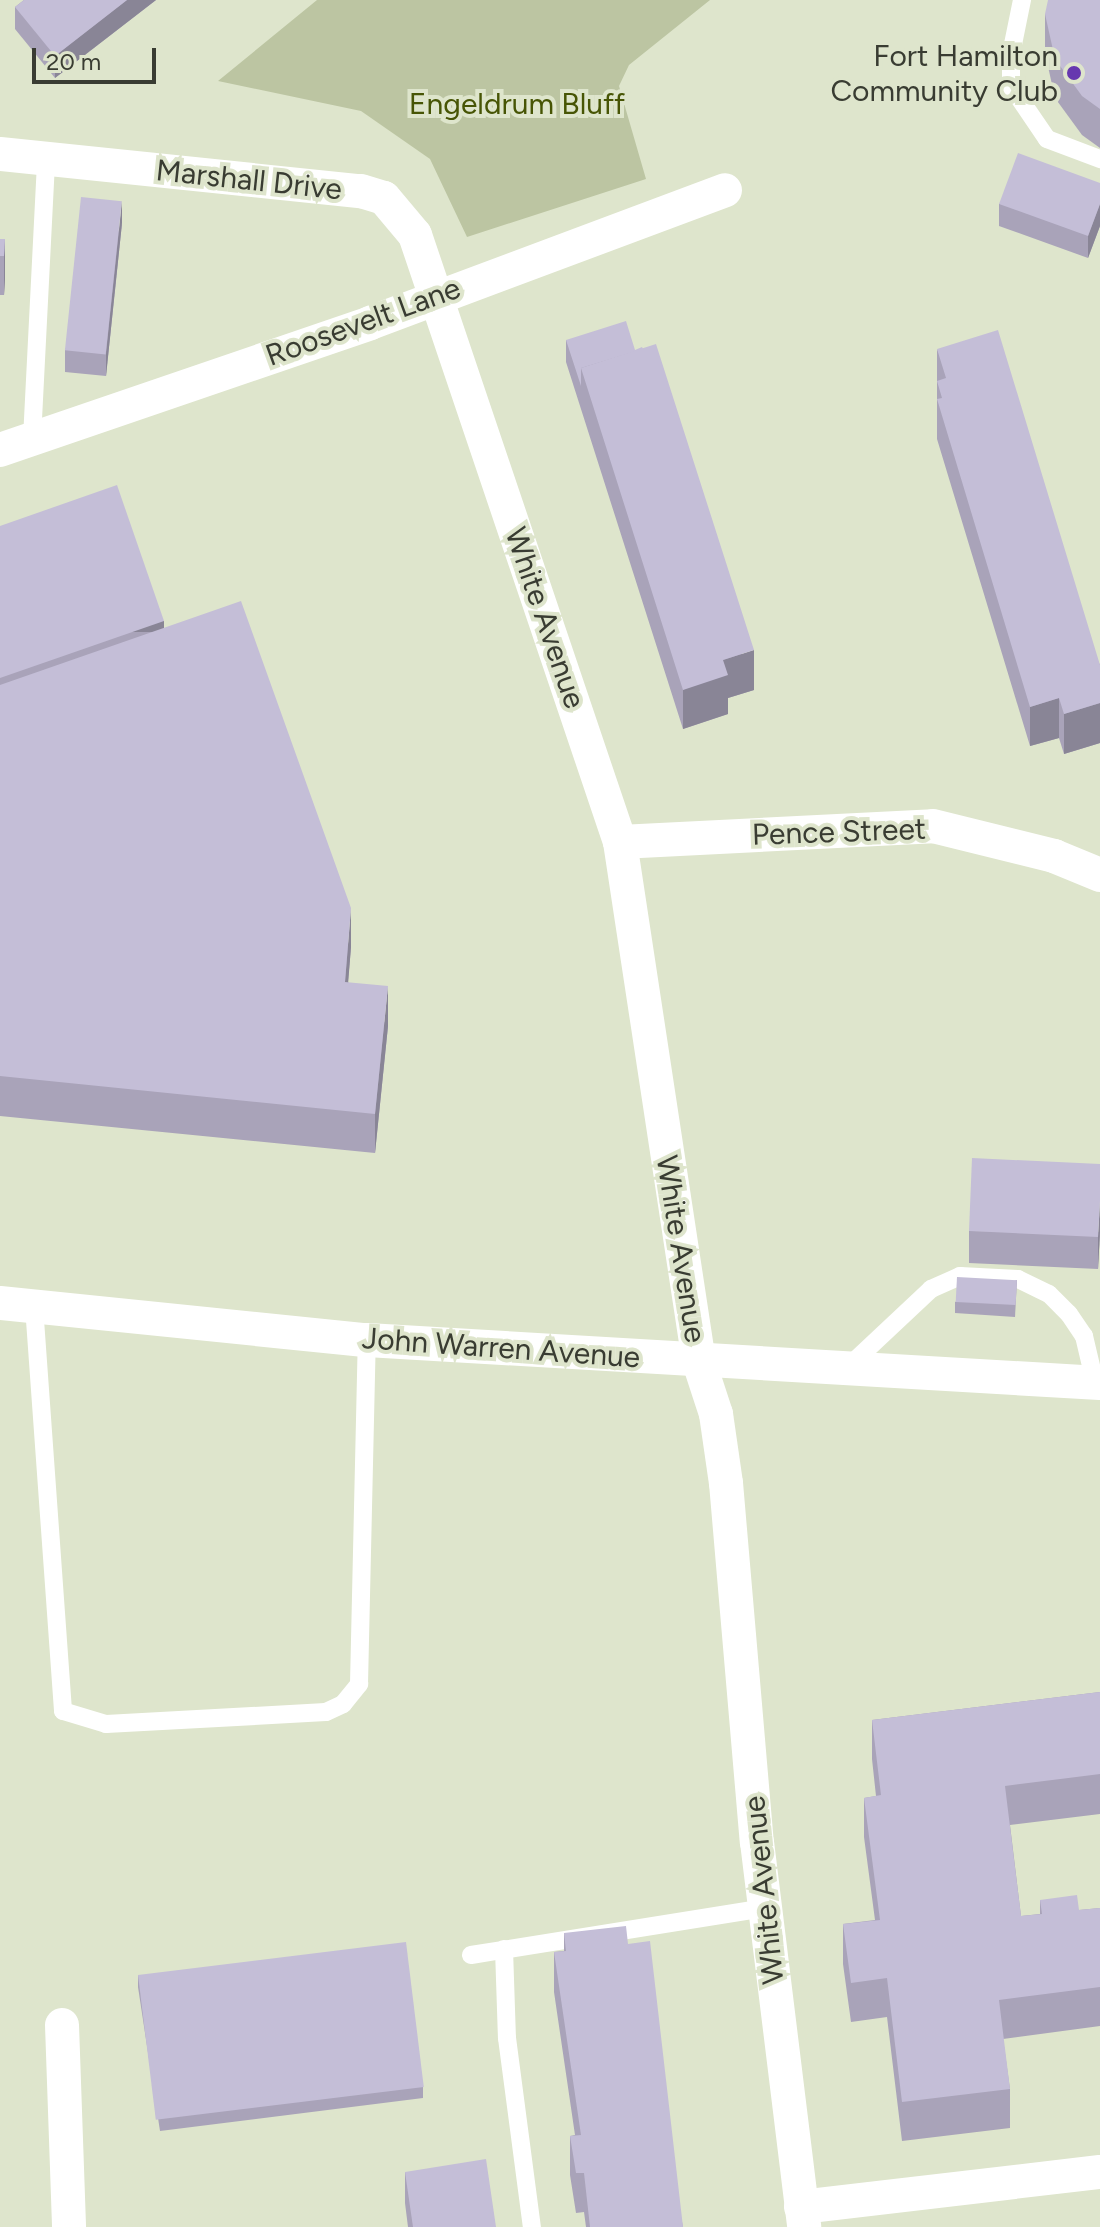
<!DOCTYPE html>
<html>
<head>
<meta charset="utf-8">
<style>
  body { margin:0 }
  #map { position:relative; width:1100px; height:2227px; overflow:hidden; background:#dee5cc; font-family:Figtree,sans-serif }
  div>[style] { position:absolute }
  .green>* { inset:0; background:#bcc5a2 }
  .lane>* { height:18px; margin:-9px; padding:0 9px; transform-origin:9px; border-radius:9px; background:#fff }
  .street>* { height:34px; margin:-17px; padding:0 17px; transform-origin:17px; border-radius:17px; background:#fff }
  .wall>* { inset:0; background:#a9a3b9 }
  .shaded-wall>* { inset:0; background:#898596; transform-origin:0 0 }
  .building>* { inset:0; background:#c4bed7; transform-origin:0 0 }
  .dots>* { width:22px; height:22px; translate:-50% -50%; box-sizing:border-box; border:4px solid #dee5cc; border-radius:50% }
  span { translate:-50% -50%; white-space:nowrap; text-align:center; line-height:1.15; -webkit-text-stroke:8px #dee5cc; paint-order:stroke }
  .poi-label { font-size:30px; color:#393c32 }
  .right { translate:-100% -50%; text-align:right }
  .park-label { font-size:30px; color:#475505 }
  .street-label { font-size:30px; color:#393c32 }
  .scale { position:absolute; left:32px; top:48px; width:124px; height:36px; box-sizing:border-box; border:4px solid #393c32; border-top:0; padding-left:10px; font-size:24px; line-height:28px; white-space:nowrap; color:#393c32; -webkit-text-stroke:6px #dee5cc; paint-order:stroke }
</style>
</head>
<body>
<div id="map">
  <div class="green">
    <div style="clip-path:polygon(317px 0,710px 0,629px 65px,619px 86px,646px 179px,467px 237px,430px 159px,361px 111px,218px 81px)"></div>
  </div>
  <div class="lane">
    <div style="left:1022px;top:0;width:55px;rotate:101.5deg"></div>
    <div style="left:1011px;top:54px;width:32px;rotate:90deg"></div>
    <div style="left:1011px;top:86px;width:64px;rotate:55.8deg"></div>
    <div style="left:1047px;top:139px;width:57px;rotate:20.7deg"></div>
    <div style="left:32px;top:439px;width:280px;rotate:-87.1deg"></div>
    <div style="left:34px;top:1306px;width:406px;rotate:85.9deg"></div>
    <div style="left:63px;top:1711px;width:45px;rotate:16.8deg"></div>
    <div style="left:106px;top:1724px;width:220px;rotate:-3.1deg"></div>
    <div style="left:326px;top:1712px;width:19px;rotate:-25deg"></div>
    <div style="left:343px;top:1704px;width:26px;rotate:-51deg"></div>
    <div style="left:359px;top:1684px;width:344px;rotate:-88.7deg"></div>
    <div style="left:848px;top:1367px;width:114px;rotate:-43.2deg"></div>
    <div style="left:931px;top:1289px;width:32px;rotate:-24deg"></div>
    <div style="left:960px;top:1276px;width:58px;rotate:3deg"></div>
    <div style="left:1018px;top:1279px;width:34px;rotate:26deg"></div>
    <div style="left:1049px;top:1294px;width:28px;rotate:45deg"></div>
    <div style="left:1069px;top:1314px;width:27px;rotate:56deg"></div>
    <div style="left:1084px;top:1336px;width:48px;rotate:76.8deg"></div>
    <div style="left:504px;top:1949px;width:89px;rotate:88.1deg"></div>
    <div style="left:507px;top:2038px;width:191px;rotate:82.5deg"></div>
    <div style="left:471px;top:1955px;width:298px;rotate:-9.1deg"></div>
  </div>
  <div class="street">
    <div style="left:0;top:154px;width:363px;rotate:5.9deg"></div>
    <div style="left:361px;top:191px;width:24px;rotate:17deg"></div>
    <div style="left:384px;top:198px;width:48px;rotate:50deg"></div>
    <div style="left:415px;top:235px;width:641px;rotate:71.34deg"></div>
    <div style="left:620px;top:842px;width:526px;rotate:81.36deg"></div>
    <div style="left:699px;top:1362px;width:55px;rotate:71.9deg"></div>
    <div style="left:716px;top:1414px;width:70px;rotate:81.8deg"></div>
    <div style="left:726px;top:1483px;width:360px;rotate:85.1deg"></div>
    <div style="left:757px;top:1842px;width:388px;rotate:83deg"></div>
    <div style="left:0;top:450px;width:391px;rotate:-18.9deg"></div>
    <div style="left:370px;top:323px;width:379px;rotate:-20.5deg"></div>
    <div style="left:620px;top:842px;width:313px;rotate:-2.9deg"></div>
    <div style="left:933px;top:826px;width:125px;rotate:13.9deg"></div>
    <div style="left:1054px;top:856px;width:50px;rotate:22.4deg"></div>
    <div style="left:0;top:1303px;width:369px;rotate:5.8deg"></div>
    <div style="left:367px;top:1340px;width:734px;rotate:3.36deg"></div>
    <div style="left:62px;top:2025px;width:202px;rotate:88deg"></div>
    <div style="left:801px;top:2207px;width:301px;rotate:-6.7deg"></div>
  </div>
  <div class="wall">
    <div style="clip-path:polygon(24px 0,156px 0,55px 78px,15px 29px,15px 7px)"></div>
    <div style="clip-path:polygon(1100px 0,1100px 148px,1082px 135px,1055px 98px,1045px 53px,1045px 14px)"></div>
    <div style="clip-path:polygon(1100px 183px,1100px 226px,1088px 258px,999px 226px,999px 204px)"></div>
    <div style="clip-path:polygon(122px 223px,106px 376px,65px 372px,65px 350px)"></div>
    <div style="clip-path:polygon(0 239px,5px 239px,5px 279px,4px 295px,0 295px)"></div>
    <div style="clip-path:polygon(566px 340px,635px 350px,754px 690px,728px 698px,728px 714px,683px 729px,566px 362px)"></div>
    <div style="clip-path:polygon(937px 349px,1100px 665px,1100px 743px,1064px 754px,1059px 738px,1030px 746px,937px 439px)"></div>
    <div style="clip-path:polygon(0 526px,164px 628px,351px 947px,348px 982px,388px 1026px,375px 1153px,0 1116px)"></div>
    <div style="clip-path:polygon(969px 1231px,1100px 1232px,1098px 1269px,969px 1263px)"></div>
    <div style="clip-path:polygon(1017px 1280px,1015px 1317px,955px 1313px,955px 1302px)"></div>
    <div style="clip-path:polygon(1100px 1692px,1100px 1814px,1010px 1825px,1021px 1916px,1040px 1914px,1040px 1900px,1079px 1910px,1100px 1908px,1100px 2026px,1003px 2039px,1010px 2089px,1010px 2128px,902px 2141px,887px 2017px,851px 2022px,843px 1964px,843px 1924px,875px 1920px,864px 1837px,864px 1798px,876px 1796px,872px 1759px,872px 1720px)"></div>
    <div style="clip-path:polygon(564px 1933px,628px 1944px,683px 2227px,586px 2227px,584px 2212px,576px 2213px,570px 2175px,570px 2136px,575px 2135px,554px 1992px,554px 1952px,564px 1951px)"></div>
    <div style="clip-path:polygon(138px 1975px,423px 2087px,423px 2098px,160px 2131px,138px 1987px)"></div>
    <div style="clip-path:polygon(405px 2172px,496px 2227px,408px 2227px,405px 2203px)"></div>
  </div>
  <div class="shaded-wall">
    <div style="clip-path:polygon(127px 0,156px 0,55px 78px,55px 56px)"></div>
    <div style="clip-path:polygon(122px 201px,122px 223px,106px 376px,106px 354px)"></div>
    <div style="clip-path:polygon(1100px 204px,1100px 226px,1088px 258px,1088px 236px)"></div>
    <div style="clip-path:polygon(5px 239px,5px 279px,4px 295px,4px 256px)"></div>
    <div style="left:164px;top:621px;width:11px;height:174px;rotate:90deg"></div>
    <div style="clip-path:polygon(754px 650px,754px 690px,728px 698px,728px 714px,683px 729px,683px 690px,723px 660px)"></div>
    <div style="clip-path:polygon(1059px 698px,1059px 738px,1030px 746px,1030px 707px)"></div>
    <div style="clip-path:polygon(1100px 703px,1100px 743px,1064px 754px,1064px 714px)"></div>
    <div style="clip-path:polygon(351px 908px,351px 947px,345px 1021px,345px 982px)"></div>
    <div style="clip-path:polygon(388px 986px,388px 1026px,375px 1153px,375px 1114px)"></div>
    <div style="clip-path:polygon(1100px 1201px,1100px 1232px,1098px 1269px,1098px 1237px)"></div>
  </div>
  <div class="building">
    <div style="clip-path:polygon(24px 0,127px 0,55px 56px,15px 7px)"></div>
    <div style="clip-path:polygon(1048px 0,1100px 0,1100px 109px,1082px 96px,1055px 59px,1045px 14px)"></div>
    <div style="clip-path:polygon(1018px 153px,1100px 183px,1100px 204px,1088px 236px,999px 204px)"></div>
    <div style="left:81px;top:197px;width:41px;height:154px;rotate:6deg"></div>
    <div style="clip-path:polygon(0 239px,5px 239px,4px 256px,0 256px)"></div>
    <div style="clip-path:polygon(626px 321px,635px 350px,642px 347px,643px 349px,581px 368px,581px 386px,566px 340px)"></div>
    <div style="clip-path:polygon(998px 330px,1100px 665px,1100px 703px,1064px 714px,1059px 698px,1030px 707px,937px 399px,942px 398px,937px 381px,946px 378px,937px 349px)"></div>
    <div style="clip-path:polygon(656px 344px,754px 650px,723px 660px,728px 675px,683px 690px,581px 368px)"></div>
    <div style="clip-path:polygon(117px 485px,164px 621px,0 678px,0 526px)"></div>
    <div style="clip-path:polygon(241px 601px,351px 908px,345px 982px,388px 986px,375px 1114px,0 1076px,0 685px)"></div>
    <div style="clip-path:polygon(972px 1158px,1100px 1164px,1100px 1201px,1098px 1237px,969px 1231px)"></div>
    <div style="left:957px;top:1277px;width:60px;height:25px;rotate:3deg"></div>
    <div style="clip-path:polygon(1100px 1692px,1100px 1774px,1005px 1786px,1021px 1916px,1042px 1914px,1040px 1900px,1077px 1895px,1079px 1910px,1100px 1908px,1100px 1987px,999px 2000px,1010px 2089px,902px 2102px,887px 1978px,851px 1983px,843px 1924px,880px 1920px,864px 1798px,881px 1795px,872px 1720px)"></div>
    <div style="clip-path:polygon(626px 1926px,628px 1944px,650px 1941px,683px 2227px,590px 2227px,584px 2173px,576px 2173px,570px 2136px,581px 2135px,554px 1952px,566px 1951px,564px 1933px)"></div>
    <div style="left:406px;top:1942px;width:146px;height:270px;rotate:83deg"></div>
    <div style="clip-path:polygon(486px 2159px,496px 2227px,413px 2227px,405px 2172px)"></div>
  </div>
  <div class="dots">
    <div style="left:1074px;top:73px;background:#6638af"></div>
  </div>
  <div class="poi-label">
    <span class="right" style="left:1058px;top:73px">Fort Hamilton<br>Community Club</span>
  </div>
  <div class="park-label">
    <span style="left:517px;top:104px">Engeldrum Bluff</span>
  </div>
  <div class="street-label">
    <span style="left:249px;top:180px;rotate:6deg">Marshall Drive</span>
    <span style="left:363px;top:322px;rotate:-20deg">Roosevelt Lane</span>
    <span style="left:545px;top:618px;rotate:71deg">White Avenue</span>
    <span style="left:839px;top:832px;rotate:-2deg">Pence Street</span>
    <span style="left:681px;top:1249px;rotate:81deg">White Avenue</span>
    <span style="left:501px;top:1348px;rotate:4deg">John Warren Avenue</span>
    <span style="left:764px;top:1890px;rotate:-96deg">White Avenue</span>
  </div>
  <div class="scale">20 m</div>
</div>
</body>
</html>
